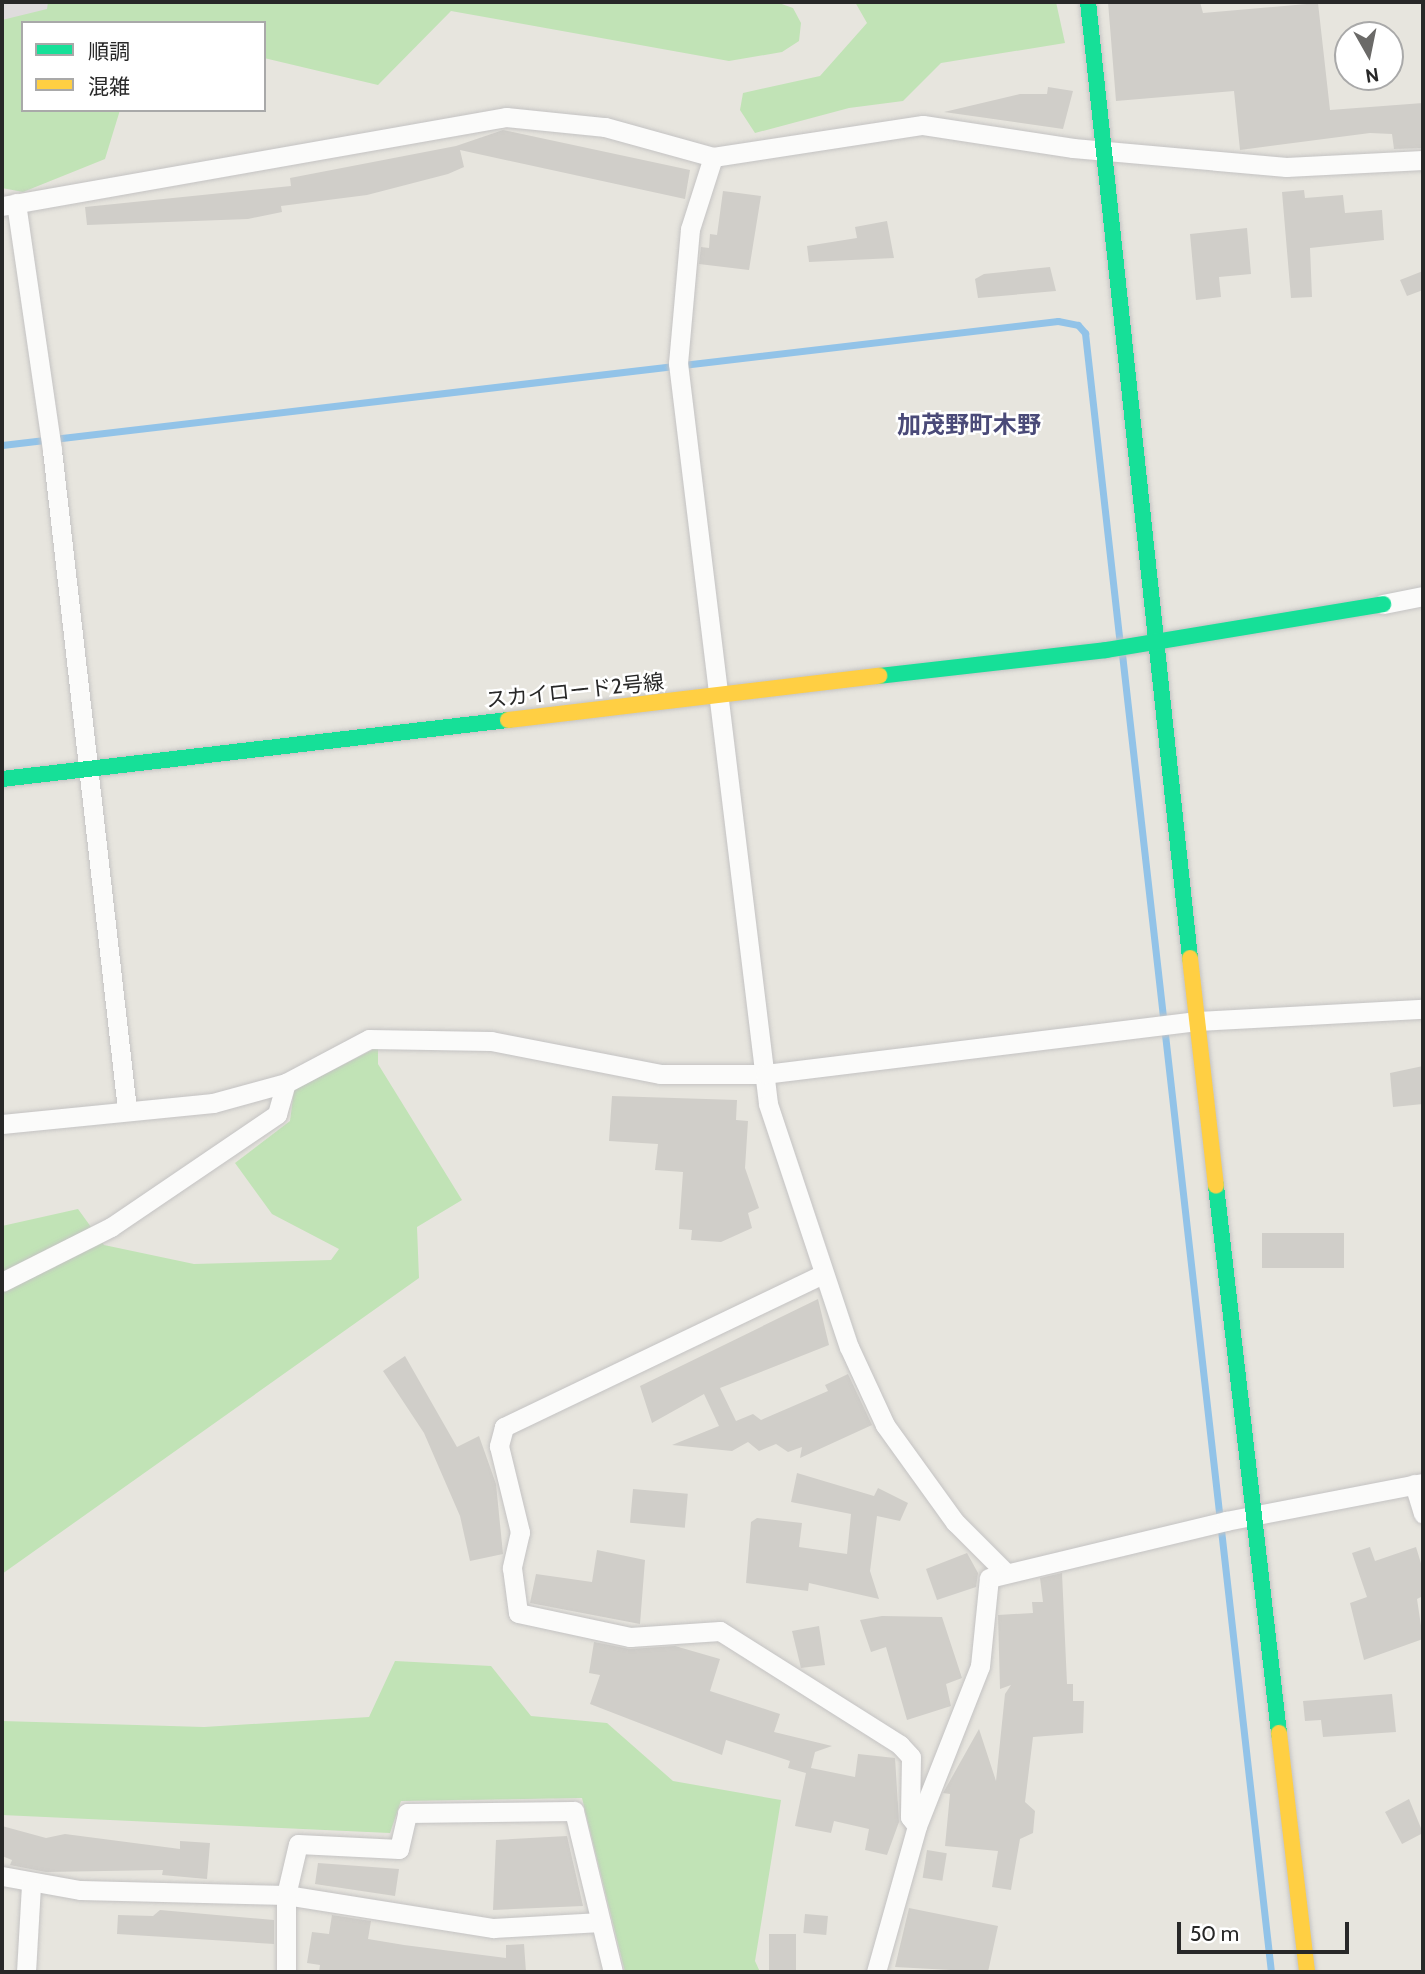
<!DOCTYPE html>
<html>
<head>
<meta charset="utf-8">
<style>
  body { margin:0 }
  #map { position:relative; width:1425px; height:1974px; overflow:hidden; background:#e7e5de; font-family:Cabin,"Noto Sans JP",sans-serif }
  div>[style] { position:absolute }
  .industrial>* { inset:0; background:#dfdcdd }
  .green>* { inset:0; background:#c1e3b6 }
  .stream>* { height:7px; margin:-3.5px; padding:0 3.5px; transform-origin:3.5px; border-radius:3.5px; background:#92c3e8 }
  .building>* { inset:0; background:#d0cec9; transform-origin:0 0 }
  .roads { filter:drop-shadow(0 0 2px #c4c3c3) drop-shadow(0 0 2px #c4c3c3) }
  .street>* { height:19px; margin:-9.5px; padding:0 9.5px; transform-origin:9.5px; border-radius:9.5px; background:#fbfbfa }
  .fast>* { height:16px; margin:-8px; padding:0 8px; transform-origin:8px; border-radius:8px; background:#16e098 }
  .slow>* { height:16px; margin:-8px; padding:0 8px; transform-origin:8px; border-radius:8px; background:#ffcf43 }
  span { translate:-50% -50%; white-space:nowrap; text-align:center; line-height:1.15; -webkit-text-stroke:5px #fff; paint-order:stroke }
  .street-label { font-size:21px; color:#282828 }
  .quarter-label { font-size:24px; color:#4a4a78; font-weight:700 }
  .frame { position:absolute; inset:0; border:4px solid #282828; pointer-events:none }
  .legend { position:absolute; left:21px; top:21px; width:245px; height:91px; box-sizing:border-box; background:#fff; border:2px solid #a9a9a9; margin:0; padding:9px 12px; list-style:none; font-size:21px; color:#282828 }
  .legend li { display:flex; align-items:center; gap:14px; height:35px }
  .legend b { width:35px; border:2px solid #a9a9a9 }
  .north { position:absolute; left:1334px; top:21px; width:70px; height:70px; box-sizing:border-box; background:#fff; border:2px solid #a9a9a9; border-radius:50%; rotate:171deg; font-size:19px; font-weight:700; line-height:28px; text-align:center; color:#282828 }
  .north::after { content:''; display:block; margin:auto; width:24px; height:32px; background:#6b6a68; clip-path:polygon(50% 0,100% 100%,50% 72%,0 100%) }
  .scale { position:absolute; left:1177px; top:1922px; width:172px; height:32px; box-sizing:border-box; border:4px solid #282828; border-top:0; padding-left:9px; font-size:21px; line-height:24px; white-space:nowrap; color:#282828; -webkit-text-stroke:5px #fff; paint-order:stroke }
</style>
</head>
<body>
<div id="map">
  <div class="industrial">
    <div style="clip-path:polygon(2px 2px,84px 2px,2px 35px)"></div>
  </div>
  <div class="green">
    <div style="clip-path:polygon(48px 2px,776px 2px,793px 8px,801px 23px,799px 41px,782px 52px,729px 61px,451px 11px,378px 85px,264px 58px,264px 23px,23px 23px,23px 110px,120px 110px,105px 159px,23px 192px,2px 188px,2px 20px,47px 9px)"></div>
    <div style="clip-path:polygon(855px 2px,1056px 2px,1065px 43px,941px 63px,903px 101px,849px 108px,755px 133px,740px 110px,743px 93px,820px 76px,867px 23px)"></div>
    <div style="clip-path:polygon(378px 1047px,378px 1064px,462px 1200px,417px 1227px,419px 1278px,2px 1574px,2px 1226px,78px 1209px,104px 1245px,194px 1264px,331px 1260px,339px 1249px,272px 1214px,235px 1163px,290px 1121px,294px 1090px)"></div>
    <div style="clip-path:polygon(395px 1661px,491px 1666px,531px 1716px,607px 1723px,673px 1781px,781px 1800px,755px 1961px,760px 1972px,625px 1972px,582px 1798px,401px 1801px,390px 1833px,2px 1815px,2px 1721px,204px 1727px,369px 1717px)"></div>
  </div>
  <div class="stream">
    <div style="left:2px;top:445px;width:1063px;rotate:-6.7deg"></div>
    <div style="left:1058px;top:321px;width:20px;rotate:11deg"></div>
    <div style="left:1078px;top:325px;width:11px;rotate:49deg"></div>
    <div style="left:1085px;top:333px;width:312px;rotate:83.6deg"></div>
    <div style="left:1122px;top:654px;width:1326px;rotate:83.55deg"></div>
  </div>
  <div class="building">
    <div style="clip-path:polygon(1108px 2px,1200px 2px,1203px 13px,1318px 3px,1330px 110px,1423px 103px,1423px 148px,1394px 149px,1392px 134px,1370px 133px,1240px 150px,1234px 91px,1116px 101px)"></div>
    <div style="clip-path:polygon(1048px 87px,1073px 91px,1063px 129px,944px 112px,1020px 94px,1047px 94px)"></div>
    <div style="clip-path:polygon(503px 130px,690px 170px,685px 199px,460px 150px,464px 167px,448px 174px,367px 195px,281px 206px,282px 212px,248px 219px,87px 225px,85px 207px,291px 186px,290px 178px,456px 146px)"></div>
    <div style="clip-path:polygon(1304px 190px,1305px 198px,1343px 195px,1345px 213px,1382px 210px,1384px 240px,1310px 248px,1312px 297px,1291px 298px,1282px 192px)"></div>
    <div style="clip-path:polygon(723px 191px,761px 196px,749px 270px,699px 264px,701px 247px,709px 248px,710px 234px,717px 235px)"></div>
    <div style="clip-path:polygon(887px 221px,894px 258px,809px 262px,807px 246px,857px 238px,855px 227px)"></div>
    <div style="clip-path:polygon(1247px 228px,1251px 274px,1219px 277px,1221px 297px,1196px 300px,1190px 234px)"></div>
    <div style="clip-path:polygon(1050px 267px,1056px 291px,978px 298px,975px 279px,984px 274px)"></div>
    <div style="clip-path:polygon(1423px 271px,1423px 290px,1407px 296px,1400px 280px)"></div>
    <div style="clip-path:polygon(1423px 1066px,1423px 1104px,1393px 1107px,1390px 1073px)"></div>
    <div style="clip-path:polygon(612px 1096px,737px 1100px,736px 1120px,748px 1121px,745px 1168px,759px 1208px,748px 1213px,752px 1228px,721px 1242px,691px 1240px,692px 1230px,679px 1229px,683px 1172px,655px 1170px,658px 1144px,609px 1141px)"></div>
    <div style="left:1262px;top:1233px;width:82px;height:35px"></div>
    <div style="clip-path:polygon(818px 1299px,829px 1345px,720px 1388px,736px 1421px,753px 1414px,761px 1420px,828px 1391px,825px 1385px,848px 1374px,872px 1425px,800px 1458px,802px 1447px,788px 1452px,776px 1444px,759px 1451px,748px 1442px,732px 1451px,672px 1445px,719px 1426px,704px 1394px,652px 1423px,640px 1386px)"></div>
    <div style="clip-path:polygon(405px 1356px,457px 1447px,479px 1436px,496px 1484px,503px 1554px,470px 1561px,460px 1516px,424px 1433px,383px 1371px)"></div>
    <div style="clip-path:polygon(797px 1473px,874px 1496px,878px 1488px,908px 1503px,900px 1521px,877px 1516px,870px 1571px,879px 1599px,809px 1583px,808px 1591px,746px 1583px,751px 1522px,757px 1518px,802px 1523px,799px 1547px,847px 1554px,851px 1514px,791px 1502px)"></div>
    <div style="left:633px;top:1489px;width:55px;height:34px;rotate:5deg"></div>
    <div style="clip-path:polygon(1370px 1547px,1375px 1561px,1416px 1547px,1423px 1570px,1423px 1596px,1417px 1599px,1423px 1639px,1364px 1660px,1350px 1603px,1367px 1597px,1352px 1553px)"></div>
    <div style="clip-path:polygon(597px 1550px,645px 1560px,640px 1624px,530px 1603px,536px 1574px,592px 1582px)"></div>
    <div style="clip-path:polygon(967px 1553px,978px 1573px,976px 1587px,937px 1600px,926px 1569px)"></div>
    <div style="clip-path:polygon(1062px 1573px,1067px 1684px,1073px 1684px,1073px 1701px,1084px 1701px,1083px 1733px,1033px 1737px,1025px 1802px,1035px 1811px,1033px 1833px,1020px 1839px,1011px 1890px,992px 1887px,998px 1851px,945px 1846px,950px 1794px,943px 1793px,979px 1729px,996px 1781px,1005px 1694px,1011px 1685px,1000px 1689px,998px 1615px,1033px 1613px,1032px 1602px,1043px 1602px,1040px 1578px)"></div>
    <div style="clip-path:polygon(882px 1616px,942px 1617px,962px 1678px,946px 1684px,951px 1706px,907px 1720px,886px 1647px,871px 1652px,860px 1620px)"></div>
    <div style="clip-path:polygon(819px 1626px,825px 1665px,801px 1668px,792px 1631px)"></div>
    <div style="clip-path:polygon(594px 1642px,630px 1649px,675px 1646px,720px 1659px,710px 1691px,780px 1714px,774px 1732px,832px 1746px,815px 1752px,811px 1768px,855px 1777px,858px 1754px,895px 1758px,899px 1822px,887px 1855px,865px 1850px,869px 1829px,834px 1821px,831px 1833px,795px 1826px,806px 1773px,788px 1768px,790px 1761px,726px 1740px,722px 1755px,590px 1704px,600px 1675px,589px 1673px)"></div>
    <div style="clip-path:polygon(1392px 1694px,1396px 1732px,1323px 1737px,1321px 1720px,1305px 1721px,1303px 1701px)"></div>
    <div style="clip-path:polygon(1409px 1799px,1423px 1833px,1402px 1844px,1385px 1812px)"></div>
    <div style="clip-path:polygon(2px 1826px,46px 1838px,65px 1834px,180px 1849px,180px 1841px,210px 1843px,207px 1879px,162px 1875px,163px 1870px,46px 1872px,10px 1865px,12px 1860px,2px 1856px)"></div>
    <div style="clip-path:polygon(567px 1836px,583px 1906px,493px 1910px,496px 1840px)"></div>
    <div style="left:927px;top:1850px;width:20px;height:28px;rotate:9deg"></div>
    <div style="clip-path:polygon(318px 1863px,399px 1869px,395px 1896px,315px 1884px)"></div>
    <div style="clip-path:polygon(909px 1908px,998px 1926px,988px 1972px,895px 1967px)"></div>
    <div style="clip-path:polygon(160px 1910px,274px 1920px,274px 1944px,117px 1934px,118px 1915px,153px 1916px)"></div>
    <div style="left:805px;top:1914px;width:23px;height:19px;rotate:5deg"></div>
    <div style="clip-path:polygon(332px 1915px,371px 1921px,368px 1939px,404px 1945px,506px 1958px,506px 1945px,524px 1944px,526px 1972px,319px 1972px,320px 1965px,307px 1963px,312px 1932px,329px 1934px)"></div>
    <div style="left:796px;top:1934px;width:38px;height:27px;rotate:90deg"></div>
  </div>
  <div class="roads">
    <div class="street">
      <div style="left:713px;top:157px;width:76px;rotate:107.7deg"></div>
      <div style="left:690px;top:229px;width:135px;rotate:95.1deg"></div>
      <div style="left:678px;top:363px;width:746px;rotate:83.07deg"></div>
      <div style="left:768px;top:1104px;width:256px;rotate:71.6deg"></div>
      <div style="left:849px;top:1347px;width:86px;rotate:65.2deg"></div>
      <div style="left:885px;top:1425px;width:120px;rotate:54.2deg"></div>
      <div style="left:955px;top:1522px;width:68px;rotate:45deg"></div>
      <div style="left:16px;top:203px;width:250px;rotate:81.7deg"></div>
      <div style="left:52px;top:450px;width:663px;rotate:83.51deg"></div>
      <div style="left:2px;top:206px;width:512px;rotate:-10.01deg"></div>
      <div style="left:506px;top:117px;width:100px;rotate:5.8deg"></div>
      <div style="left:605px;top:127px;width:112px;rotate:15.5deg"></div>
      <div style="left:713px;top:157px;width:212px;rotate:-8.7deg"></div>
      <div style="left:923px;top:125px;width:152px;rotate:8.7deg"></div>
      <div style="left:1073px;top:148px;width:214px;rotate:5.1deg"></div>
      <div style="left:1286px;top:167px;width:137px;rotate:-2.9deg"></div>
      <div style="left:1383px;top:604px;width:41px;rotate:-11.3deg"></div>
      <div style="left:2px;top:1124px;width:212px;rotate:-5.7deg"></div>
      <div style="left:213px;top:1103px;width:76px;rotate:-15.3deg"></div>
      <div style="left:286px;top:1083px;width:94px;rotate:-27.9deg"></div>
      <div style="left:369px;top:1039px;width:122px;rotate:0.9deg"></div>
      <div style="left:491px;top:1041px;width:172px;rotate:11deg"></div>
      <div style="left:660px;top:1074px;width:105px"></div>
      <div style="left:765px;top:1074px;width:436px;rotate:-7deg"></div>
      <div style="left:1198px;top:1021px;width:225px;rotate:-3.1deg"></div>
      <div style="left:823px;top:1274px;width:354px;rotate:154.4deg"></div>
      <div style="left:504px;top:1427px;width:20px;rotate:105deg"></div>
      <div style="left:499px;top:1446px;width:89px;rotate:76.3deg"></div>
      <div style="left:520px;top:1532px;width:37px;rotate:103deg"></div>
      <div style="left:512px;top:1568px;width:45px;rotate:82.4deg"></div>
      <div style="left:518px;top:1613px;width:115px;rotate:12.1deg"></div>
      <div style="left:630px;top:1637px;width:90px;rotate:-3.8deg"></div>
      <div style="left:720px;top:1631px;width:213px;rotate:32.3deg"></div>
      <div style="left:900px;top:1745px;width:16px;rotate:47deg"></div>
      <div style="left:911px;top:1757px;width:60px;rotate:91deg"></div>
      <div style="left:910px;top:1817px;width:11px;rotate:52deg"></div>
      <div style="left:2px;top:1282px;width:122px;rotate:-26.8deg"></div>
      <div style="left:111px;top:1227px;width:201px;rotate:-34.2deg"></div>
      <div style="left:277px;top:1114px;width:32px;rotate:-74deg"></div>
      <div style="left:1414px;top:1484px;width:31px;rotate:73deg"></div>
      <div style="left:2px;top:1876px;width:79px;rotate:10.2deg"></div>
      <div style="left:80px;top:1890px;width:206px;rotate:1.4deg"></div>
      <div style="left:286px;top:1895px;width:210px;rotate:9.1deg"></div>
      <div style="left:493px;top:1928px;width:108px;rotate:-3.2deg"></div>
      <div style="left:26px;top:1972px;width:87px;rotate:-86.7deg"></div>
      <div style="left:286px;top:1972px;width:77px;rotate:-90deg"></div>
      <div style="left:286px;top:1895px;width:52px;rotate:-76.8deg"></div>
      <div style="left:298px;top:1844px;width:101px;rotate:2.8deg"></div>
      <div style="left:399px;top:1849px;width:37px;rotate:-77deg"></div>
      <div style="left:407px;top:1813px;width:167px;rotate:-0.7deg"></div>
      <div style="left:574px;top:1811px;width:166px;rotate:76.4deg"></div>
      <div style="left:876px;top:1972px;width:152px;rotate:-74.3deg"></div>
      <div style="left:917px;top:1826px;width:172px;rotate:-68.5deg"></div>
      <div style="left:980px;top:1666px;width:88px;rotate:-84.2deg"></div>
      <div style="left:989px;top:1578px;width:244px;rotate:-13.5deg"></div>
      <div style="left:1226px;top:1521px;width:201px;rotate:-10.9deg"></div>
    </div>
    <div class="fast">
      <div style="left:1088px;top:2px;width:961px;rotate:83.91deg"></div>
      <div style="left:879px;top:676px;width:228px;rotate:-6.5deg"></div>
      <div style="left:1106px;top:650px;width:281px;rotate:-9.4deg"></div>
      <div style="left:2px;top:779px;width:509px;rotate:-6.65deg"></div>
      <div style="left:1216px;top:1186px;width:551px;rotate:83.43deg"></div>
    </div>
    <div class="slow">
      <div style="left:508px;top:720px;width:374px;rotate:-6.8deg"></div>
      <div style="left:1190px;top:958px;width:229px;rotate:83.5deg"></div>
      <div style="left:1279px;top:1733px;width:241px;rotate:83.3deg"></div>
    </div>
  </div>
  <div class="street-label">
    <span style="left:575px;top:691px;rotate:-6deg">スカイロード2号線</span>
  </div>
  <div class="quarter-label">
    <span style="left:969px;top:425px">加茂野町木野</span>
  </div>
  <div class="frame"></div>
  <ul class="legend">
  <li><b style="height:9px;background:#16e098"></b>順調</li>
  <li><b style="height:9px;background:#ffcf43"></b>混雑</li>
  </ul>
  <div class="north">N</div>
  <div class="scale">50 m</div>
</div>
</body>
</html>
